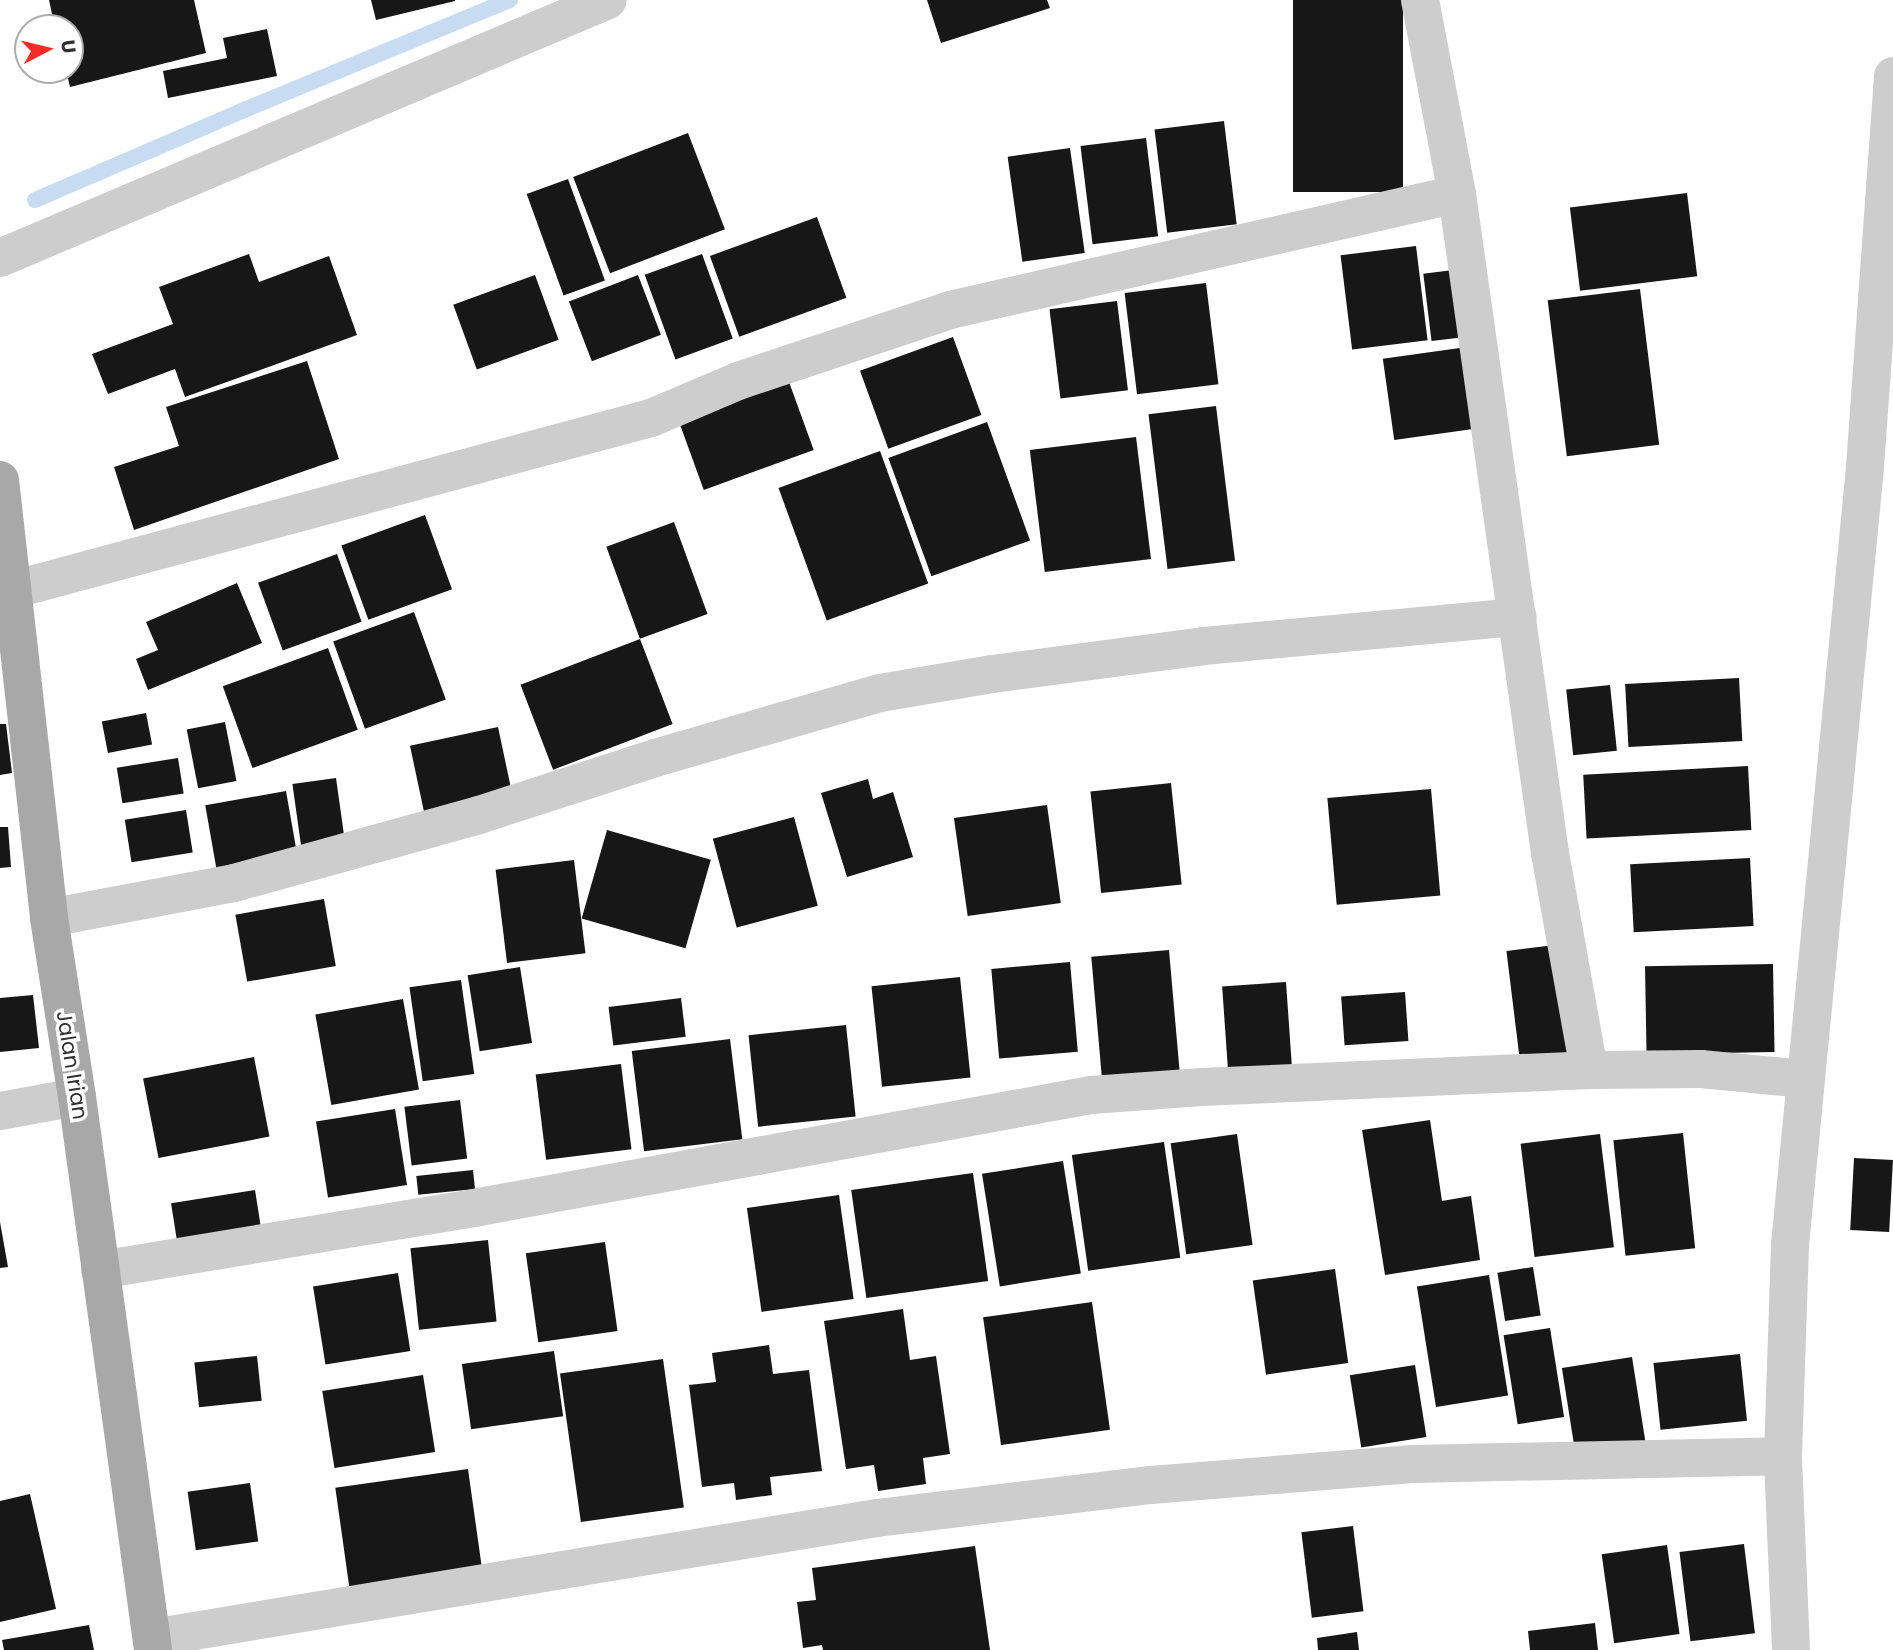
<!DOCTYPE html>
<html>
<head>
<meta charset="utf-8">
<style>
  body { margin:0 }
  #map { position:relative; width:1893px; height:1650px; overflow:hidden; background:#fff; font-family:Poppins,sans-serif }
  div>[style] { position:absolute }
  .stream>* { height:16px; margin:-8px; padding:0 8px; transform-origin:8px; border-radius:8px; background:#c7dcf0 }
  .building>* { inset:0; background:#171717; transform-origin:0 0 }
  .minor>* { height:38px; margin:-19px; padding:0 19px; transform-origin:19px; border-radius:19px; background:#cdcdcd }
  .major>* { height:38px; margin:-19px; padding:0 19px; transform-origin:19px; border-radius:19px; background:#a8a8a8 }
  span { translate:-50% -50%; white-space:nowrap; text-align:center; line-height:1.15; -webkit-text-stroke:7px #fff; paint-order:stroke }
  .street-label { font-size:21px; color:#303030 }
  .north { position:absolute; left:14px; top:14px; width:70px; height:70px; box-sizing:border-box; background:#fff; border:2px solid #acacac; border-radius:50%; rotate:83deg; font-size:19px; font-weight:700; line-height:28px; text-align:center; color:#303030 }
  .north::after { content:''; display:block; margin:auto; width:24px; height:32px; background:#f72b23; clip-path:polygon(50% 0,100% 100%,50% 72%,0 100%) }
</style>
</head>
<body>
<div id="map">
  <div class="stream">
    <div style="left:35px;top:200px;width:228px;rotate:-23.3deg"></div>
    <div style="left:244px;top:110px;width:288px;rotate:-22.5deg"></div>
  </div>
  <div class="building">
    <div style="clip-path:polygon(49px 0,194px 0,206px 53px,70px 87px,66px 70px,70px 70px,70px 28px,55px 28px)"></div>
    <div style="clip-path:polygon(371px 0,455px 0,455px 1px,376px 20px)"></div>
    <div style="clip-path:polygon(927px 0,1047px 0,1050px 8px,941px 43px)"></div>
    <div style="left:1293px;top:0;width:110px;height:192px"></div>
    <div style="clip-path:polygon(267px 29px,277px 76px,168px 98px,163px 71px,227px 58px,223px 38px)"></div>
    <div style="left:1224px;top:121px;width:104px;height:70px;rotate:83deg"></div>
    <div style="left:688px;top:133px;width:103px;height:123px;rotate:69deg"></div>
    <div style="left:1146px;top:138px;width:99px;height:66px;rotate:83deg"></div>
    <div style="left:1070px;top:148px;width:106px;height:63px;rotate:82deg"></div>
    <div style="left:568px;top:179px;width:108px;height:44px;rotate:70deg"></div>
    <div style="left:1687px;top:193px;width:84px;height:118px;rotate:83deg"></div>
    <div style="left:817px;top:217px;width:86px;height:114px;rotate:70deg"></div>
    <div style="left:1416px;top:246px;width:95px;height:76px;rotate:83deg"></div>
    <div style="clip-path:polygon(249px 254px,259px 282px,329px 256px,357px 335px,185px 397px,175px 369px,108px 394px,92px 354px,173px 324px,159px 287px)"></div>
    <div style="left:702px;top:254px;width:90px;height:61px;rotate:70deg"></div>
    <div style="left:1461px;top:269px;width:68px;height:38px;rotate:83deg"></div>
    <div style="left:535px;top:275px;width:69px;height:87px;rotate:70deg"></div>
    <div style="left:638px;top:275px;width:64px;height:74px;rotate:69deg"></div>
    <div style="left:1206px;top:283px;width:102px;height:82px;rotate:83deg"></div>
    <div style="left:1640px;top:289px;width:157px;height:93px;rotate:83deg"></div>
    <div style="left:1117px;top:301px;width:90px;height:68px;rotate:83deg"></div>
    <div style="left:953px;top:337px;width:83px;height:99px;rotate:70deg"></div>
    <div style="left:1467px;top:347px;width:82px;height:85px;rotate:82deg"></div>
    <div style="clip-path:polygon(307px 361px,339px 459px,134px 530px,114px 467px,179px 446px,166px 407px)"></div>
    <div style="left:785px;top:371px;width:84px;height:117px;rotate:70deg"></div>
    <div style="left:1216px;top:406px;width:156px;height:68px;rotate:83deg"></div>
    <div style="left:987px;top:422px;width:126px;height:105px;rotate:70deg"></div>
    <div style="left:1136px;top:437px;width:123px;height:107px;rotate:83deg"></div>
    <div style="left:880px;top:451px;width:141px;height:108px;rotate:70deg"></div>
    <div style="left:425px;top:515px;width:79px;height:89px;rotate:70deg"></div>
    <div style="left:674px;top:522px;width:98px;height:72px;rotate:70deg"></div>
    <div style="left:337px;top:554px;width:72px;height:84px;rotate:70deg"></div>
    <div style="clip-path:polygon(237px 583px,262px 643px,148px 690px,136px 659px,158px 650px,146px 622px)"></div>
    <div style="left:414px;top:612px;width:93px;height:86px;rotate:70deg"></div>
    <div style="left:640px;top:639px;width:91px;height:128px;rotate:69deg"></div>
    <div style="left:328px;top:648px;width:87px;height:112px;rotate:70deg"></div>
    <div style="left:1739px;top:678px;width:63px;height:114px;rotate:87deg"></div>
    <div style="left:1610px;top:685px;width:66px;height:44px;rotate:84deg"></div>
    <div style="left:146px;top:713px;width:32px;height:45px;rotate:79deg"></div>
    <div style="left:225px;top:722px;width:60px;height:39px;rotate:79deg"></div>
    <div style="clip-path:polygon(0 724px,6px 724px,12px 773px,0 775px)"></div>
    <div style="left:498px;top:727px;width:70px;height:90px;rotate:78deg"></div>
    <div style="left:178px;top:758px;width:36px;height:62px;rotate:81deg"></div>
    <div style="left:1748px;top:766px;width:64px;height:165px;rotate:87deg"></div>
    <div style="left:336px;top:778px;width:70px;height:44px;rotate:82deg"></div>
    <div style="clip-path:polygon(868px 779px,873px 799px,893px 792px,913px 857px,847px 877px,821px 793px)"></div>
    <div style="left:1171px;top:783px;width:102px;height:81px;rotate:84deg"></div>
    <div style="left:1431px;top:789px;width:107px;height:104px;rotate:85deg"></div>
    <div style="left:286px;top:791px;width:65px;height:82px;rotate:80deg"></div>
    <div style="left:1047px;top:805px;width:99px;height:94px;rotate:82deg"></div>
    <div style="left:186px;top:810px;width:43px;height:62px;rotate:81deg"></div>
    <div style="left:794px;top:817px;width:92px;height:84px;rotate:75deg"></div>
    <div style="clip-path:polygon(0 827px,8px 827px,11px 867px,0 868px)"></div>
    <div style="left:607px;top:830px;width:108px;height:92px;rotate:16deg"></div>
    <div style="left:1750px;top:858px;width:68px;height:120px;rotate:87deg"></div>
    <div style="left:574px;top:860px;width:94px;height:79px;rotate:83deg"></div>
    <div style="left:324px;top:899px;width:68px;height:90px;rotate:80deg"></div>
    <div style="left:1563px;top:944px;width:121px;height:57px;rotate:83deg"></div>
    <div style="left:1169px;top:950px;width:121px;height:78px;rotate:85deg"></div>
    <div style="left:1070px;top:962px;width:90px;height:79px;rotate:85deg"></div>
    <div style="left:1773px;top:964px;width:88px;height:128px;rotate:89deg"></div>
    <div style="left:520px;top:967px;width:77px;height:53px;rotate:81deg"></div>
    <div style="left:960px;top:977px;width:101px;height:89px;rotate:84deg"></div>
    <div style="left:461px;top:980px;width:95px;height:52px;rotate:82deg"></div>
    <div style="left:1286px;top:982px;width:88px;height:64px;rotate:86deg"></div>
    <div style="left:1405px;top:992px;width:49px;height:64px;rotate:86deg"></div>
    <div style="clip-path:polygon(33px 995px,39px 1048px,0 1052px,0 998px)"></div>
    <div style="left:681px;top:998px;width:39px;height:73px;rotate:83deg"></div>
    <div style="left:403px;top:999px;width:92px;height:89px;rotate:80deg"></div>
    <div style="left:846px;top:1025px;width:92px;height:98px;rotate:84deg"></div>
    <div style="left:730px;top:1039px;width:101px;height:99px;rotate:83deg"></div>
    <div style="left:254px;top:1057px;width:81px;height:113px;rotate:79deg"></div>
    <div style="left:621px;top:1064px;width:86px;height:86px;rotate:83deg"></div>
    <div style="left:460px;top:1100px;width:59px;height:56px;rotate:83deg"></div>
    <div style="left:395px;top:1109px;width:77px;height:80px;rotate:81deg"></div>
    <div style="clip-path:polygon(1430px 1120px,1442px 1201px,1471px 1196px,1480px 1260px,1385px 1275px,1362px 1130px)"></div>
    <div style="left:1683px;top:1133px;width:116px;height:70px;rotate:84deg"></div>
    <div style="left:1237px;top:1134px;width:112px;height:67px;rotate:82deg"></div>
    <div style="left:1600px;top:1134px;width:114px;height:80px;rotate:83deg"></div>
    <div style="left:1164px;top:1142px;width:117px;height:93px;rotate:82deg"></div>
    <div style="left:1854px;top:1158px;width:39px;height:72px;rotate:3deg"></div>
    <div style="left:1063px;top:1161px;width:114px;height:82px;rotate:81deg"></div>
    <div style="left:473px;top:1170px;width:19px;height:57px;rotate:84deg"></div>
    <div style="left:973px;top:1173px;width:109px;height:123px;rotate:82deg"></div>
    <div style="left:255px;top:1190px;width:47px;height:85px;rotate:81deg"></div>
    <div style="left:839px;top:1195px;width:105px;height:93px;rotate:82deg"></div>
    <div style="clip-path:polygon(0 1222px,8px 1267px,0 1268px)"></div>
    <div style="left:488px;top:1240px;width:82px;height:78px;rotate:84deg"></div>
    <div style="left:605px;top:1242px;width:90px;height:80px;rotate:82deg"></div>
    <div style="left:1533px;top:1267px;width:49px;height:36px;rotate:81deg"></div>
    <div style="left:1335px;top:1269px;width:95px;height:83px;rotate:82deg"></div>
    <div style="left:398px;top:1273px;width:79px;height:86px;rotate:81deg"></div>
    <div style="left:1489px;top:1275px;width:122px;height:73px;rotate:81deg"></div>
    <div style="left:1092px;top:1302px;width:129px;height:110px;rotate:82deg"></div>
    <div style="clip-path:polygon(903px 1309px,910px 1360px,936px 1356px,950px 1454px,923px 1458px,926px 1484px,878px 1491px,874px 1465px,846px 1469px,824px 1321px)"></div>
    <div style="left:1550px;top:1328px;width:90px;height:47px;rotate:81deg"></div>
    <div style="clip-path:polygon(769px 1345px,773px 1374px,809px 1370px,822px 1471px,770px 1477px,772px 1495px,736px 1500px,734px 1483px,702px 1487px,689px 1385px,716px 1382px,712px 1353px)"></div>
    <div style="left:554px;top:1351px;width:66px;height:93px;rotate:82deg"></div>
    <div style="left:1740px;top:1354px;width:67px;height:87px;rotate:84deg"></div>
    <div style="left:257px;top:1356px;width:45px;height:63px;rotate:84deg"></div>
    <div style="left:1632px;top:1357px;width:85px;height:71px;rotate:81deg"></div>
    <div style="left:663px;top:1359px;width:150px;height:104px;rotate:82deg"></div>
    <div style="left:1415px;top:1365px;width:73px;height:66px;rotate:81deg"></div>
    <div style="left:423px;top:1375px;width:78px;height:102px;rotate:81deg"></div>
    <div style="left:468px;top:1469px;width:107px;height:134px;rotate:82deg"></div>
    <div style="left:250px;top:1483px;width:59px;height:63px;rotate:82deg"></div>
    <div style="clip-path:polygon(30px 1494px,56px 1609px,0 1622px,0 1501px)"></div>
    <div style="left:1353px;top:1526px;width:86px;height:52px;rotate:83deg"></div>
    <div style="left:1744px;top:1544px;width:90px;height:65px;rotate:83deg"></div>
    <div style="left:1667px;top:1545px;width:90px;height:66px;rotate:82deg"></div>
    <div style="clip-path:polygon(975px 1546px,990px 1650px,823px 1650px,822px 1645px,803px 1648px,797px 1602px,816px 1600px,812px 1568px)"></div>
    <div style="clip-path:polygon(1595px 1623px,1598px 1650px,1530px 1650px,1528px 1631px)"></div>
    <div style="clip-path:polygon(89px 1625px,94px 1650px,4px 1650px,2px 1640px)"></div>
    <div style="clip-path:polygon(1357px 1632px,1359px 1650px,1318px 1650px,1317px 1638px)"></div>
  </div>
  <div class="minor">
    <div style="left:1420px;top:0;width:197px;rotate:79.2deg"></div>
    <div style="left:1457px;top:194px;width:666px;rotate:81.97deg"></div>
    <div style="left:1550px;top:853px;width:220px;rotate:79.8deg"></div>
    <div style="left:0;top:258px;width:660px;rotate:-22.99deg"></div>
    <div style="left:12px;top:590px;width:662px;rotate:-15.07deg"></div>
    <div style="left:651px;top:418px;width:95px;rotate:-23deg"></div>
    <div style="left:738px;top:381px;width:224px;rotate:-18.5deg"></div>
    <div style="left:950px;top:310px;width:520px;rotate:-12.89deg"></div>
    <div style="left:49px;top:918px;width:188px;rotate:-10.7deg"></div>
    <div style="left:234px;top:883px;width:254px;rotate:-15.5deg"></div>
    <div style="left:479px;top:815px;width:185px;rotate:-17.9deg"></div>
    <div style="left:655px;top:758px;width:234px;rotate:-16.1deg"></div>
    <div style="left:880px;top:693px;width:114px;rotate:-9.6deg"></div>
    <div style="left:992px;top:674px;width:214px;rotate:-7.5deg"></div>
    <div style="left:1204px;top:646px;width:315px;rotate:-5.3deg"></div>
    <div style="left:0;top:1111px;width:78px;rotate:-10.3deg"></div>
    <div style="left:100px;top:1270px;width:384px;rotate:-9.4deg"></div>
    <div style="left:479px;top:1207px;width:622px;rotate:-10.37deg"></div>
    <div style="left:1091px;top:1095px;width:111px;rotate:-4.1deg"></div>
    <div style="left:1202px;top:1087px;width:387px;rotate:-2.5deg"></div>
    <div style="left:1589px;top:1070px;width:112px;rotate:-0.5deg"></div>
    <div style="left:1701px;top:1069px;width:103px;rotate:5.5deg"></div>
    <div style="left:152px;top:1638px;width:735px;rotate:-9.4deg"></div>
    <div style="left:877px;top:1518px;width:276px;rotate:-6.9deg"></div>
    <div style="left:1151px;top:1485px;width:262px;rotate:-4.6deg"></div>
    <div style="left:1412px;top:1464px;width:371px;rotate:-1.2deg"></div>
    <div style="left:1791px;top:1650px;width:194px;rotate:-92.4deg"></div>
    <div style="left:1783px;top:1456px;width:211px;rotate:-88.1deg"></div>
    <div style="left:1790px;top:1245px;width:782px;rotate:-84.49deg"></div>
    <div style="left:1865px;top:467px;width:392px;rotate:-85.9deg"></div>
  </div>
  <div class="major">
    <div style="left:0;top:480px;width:441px;rotate:83.6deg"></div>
    <div style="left:49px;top:918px;width:181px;rotate:81.1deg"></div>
    <div style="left:77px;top:1097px;width:558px;rotate:82.17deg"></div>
  </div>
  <div class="street-label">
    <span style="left:72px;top:1065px;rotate:81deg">Jalan Irian</span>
  </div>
  <div class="north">U</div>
</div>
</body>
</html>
